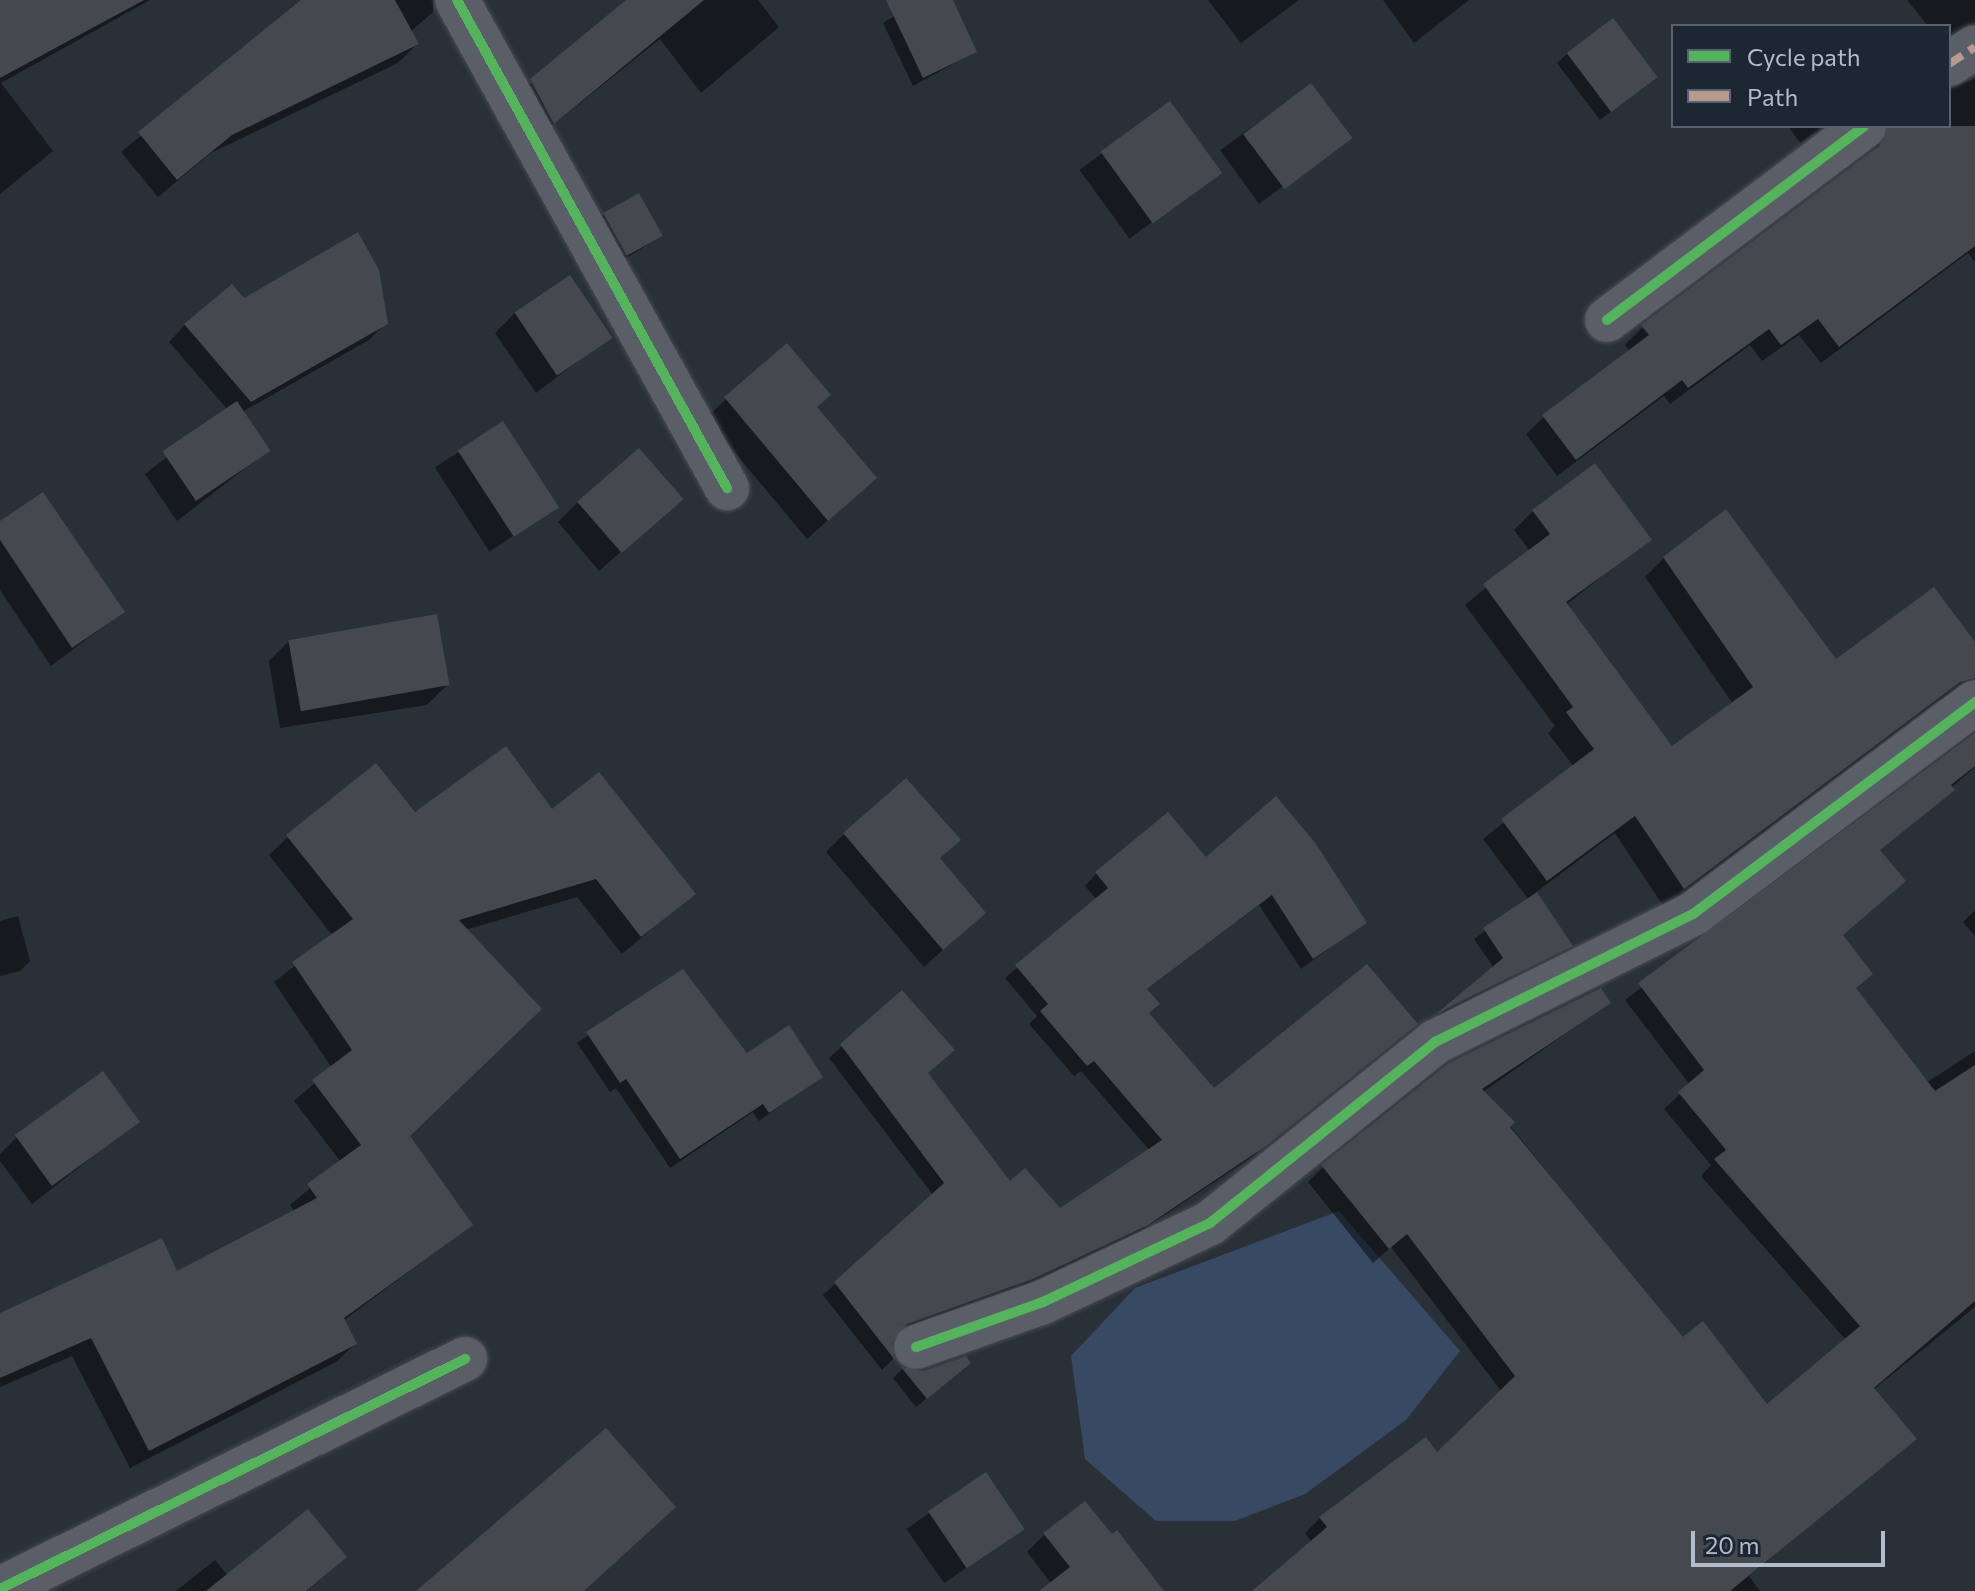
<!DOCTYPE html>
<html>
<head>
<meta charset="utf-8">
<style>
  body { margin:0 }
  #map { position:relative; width:1975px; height:1591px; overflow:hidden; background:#2a3038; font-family:Commissioner,sans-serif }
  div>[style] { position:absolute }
  .water>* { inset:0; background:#384963 }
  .shadow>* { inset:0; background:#0007; transform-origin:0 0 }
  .building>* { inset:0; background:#444950; transform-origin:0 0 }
  .roads { filter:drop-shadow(0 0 2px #484c53) drop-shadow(0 0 2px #484c53) }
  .minor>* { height:44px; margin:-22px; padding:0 22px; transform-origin:22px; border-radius:22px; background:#5a5e66 }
  .quiet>* { height:8px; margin-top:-4px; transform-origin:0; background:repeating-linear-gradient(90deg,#b69a8f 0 16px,transparent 0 24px) }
  .cycleway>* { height:10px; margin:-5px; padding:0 5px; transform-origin:5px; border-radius:5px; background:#56b35d }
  span { translate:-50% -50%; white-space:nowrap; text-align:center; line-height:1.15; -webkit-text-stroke:7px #1d2633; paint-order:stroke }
  .legend { position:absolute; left:1671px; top:24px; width:280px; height:104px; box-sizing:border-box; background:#1d2633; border:2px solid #59626f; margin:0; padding:10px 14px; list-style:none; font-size:24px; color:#b4bcc9 }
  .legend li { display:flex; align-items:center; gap:16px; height:40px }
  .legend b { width:40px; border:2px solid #59626f }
  .scale { position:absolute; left:1691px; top:1531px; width:194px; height:36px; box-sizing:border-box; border:4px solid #b4bcc9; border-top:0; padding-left:10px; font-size:24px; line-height:28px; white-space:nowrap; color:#b4bcc9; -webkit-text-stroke:6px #1d2633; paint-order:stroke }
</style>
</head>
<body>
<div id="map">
  <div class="water">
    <div style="clip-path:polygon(1339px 1211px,1460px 1351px,1406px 1420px,1305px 1494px,1235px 1521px,1156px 1521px,1085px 1459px,1071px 1356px,1135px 1288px)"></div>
  </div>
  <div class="shadow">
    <div style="clip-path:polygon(0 0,150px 0,1px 83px,53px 151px,0 194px)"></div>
    <div style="clip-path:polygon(307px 0,433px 0,433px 12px,410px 32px,417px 44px,398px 63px,211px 153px,158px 197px,121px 152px)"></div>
    <div style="clip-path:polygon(629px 0,758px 0,779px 27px,701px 93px,660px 39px,539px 136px,517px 95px)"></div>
    <div style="clip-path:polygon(920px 0,951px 0,975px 52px,913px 86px,883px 23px)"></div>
    <div style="clip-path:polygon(1208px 0,1299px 0,1241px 43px)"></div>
    <div style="clip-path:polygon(1383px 0,1469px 0,1414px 43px)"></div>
    <div style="clip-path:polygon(1907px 0,1975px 0,1975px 49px,1949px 41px,1949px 26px,1928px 26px)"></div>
    <div style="clip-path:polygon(1567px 54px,1654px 77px,1600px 120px,1557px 63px)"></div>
    <div style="clip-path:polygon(1975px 78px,1975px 262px,1968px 253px,1821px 363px,1799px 335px,1762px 361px,1750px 345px,1670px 404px,1664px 396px,1557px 476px,1526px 434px,1544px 417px,1630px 352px,1625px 345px,1643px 327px,1866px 158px,1895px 126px,1949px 126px,1949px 89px)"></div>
    <div style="left:1310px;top:85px;width:66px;height:111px;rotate:54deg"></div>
    <div style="left:1170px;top:104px;width:85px;height:112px;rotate:54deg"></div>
    <div style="clip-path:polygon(1788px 126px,1825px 126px,1800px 143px)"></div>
    <div style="clip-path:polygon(604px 214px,661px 236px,617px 264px,594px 224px)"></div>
    <div style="clip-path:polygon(243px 300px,386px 323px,369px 340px,242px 412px,269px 450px,177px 521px,145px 474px,228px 410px,169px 342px,185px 325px)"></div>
    <div style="clip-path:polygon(515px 313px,610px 337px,536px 393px,495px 333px)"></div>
    <div style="clip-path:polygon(726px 399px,816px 408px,875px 478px,807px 539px,706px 418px)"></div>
    <div style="left:502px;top:424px;width:100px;height:80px;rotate:57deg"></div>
    <div style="clip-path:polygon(681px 499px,599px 571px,558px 522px,578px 502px)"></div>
    <div style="clip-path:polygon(1533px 511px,1649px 539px,1566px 605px,1671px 748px,1733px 704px,1645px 577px,1664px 558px,1836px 662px,1975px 645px,1975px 691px,1965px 698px,1939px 700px,1664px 907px,1615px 833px,1535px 893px,1570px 945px,1435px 1018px,1494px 968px,1474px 939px,1529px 900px,1483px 839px,1574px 767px,1548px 733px,1555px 726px,1465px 605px,1530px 551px,1514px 530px)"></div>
    <div style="clip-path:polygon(0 524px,123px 612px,51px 666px,0 590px)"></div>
    <div style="clip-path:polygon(289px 641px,447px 685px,427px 705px,280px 728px,269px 661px)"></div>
    <div style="clip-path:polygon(1975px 736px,1975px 767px,1878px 851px,1841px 936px,1871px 974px,1855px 989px,1926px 1083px,1975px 1051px,1975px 1307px,1873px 1390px,1914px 1439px,1749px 1576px,1760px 1591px,1255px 1591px,1312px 1542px,1305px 1533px,1320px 1518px,1437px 1455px,1502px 1392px,1391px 1247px,1373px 1263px,1308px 1182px,1323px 1167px,1609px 1003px,1483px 1092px,1682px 1340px,1766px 1406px,1846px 1340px,1701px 1176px,1711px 1165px,1664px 1109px,1690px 1085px,1625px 1000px)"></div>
    <div style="clip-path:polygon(552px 811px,693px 894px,622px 954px,577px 897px,465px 930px,408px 1136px,471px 1225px,343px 1321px,355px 1344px,336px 1362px,130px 1468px,72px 1356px,0 1387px,0 1315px,176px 1274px,295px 1212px,290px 1205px,341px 1162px,294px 1101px,332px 1068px,274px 982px,333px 936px,269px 855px,288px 837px,415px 814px)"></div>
    <div style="clip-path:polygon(844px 834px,938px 859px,984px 913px,924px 967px,826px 852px)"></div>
    <div style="clip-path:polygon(1206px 859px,1365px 922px,1301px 969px,1259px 905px,1146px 990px,1147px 1013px,1214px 1091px,1403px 1036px,1252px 1157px,1133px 1236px,1020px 1290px,895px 1334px,890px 1341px,893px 1359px,882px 1370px,823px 1295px,933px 1195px,829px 1058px,902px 993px,926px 1074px,1009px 1184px,1060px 1211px,1150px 1151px,1081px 1071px,1074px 1076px,1029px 1024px,1037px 1016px,1005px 978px,1097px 900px,1085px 886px,1096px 874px)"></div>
    <div style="clip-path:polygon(1975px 910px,1975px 936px,1963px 922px)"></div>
    <div style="clip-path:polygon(18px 916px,30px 961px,20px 971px,0 976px,0 921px)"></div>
    <div style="clip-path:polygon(682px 972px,747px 1056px,821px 1077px,759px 1121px,753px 1112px,670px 1168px,616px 1088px,610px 1092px,577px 1043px)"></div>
    <div style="clip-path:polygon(137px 1122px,32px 1204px,0 1161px,0 1154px,17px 1137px)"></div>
    <div style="clip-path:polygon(902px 1369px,924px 1373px,959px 1372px,916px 1407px,893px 1378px)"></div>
    <div style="left:985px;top:1474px;width:66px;height:96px;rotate:55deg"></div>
    <div style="clip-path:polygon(1045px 1534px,1162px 1591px,1057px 1591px,1027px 1552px)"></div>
    <div style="clip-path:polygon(345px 1557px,307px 1591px,176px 1591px,215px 1560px,228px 1576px)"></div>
  </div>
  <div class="building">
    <div style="clip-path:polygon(0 0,144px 0,0 78px)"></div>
    <div style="clip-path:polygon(301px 0,395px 0,419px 44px,232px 135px,177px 180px,138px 132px)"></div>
    <div style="clip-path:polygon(626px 0,704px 0,554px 124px,530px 79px)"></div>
    <div style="clip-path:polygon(886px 0,953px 0,977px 52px,923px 78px)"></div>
    <div style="left:1613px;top:18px;width:74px;height:58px;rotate:53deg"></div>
    <div style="left:1311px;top:83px;width:69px;height:85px;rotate:53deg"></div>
    <div style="left:1170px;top:101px;width:89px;height:86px;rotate:54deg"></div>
    <div style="clip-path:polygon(1888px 126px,1975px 126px,1975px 246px,1839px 347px,1818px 319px,1781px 345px,1769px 329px,1688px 388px,1682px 380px,1576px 460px,1542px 415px,1649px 335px,1641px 325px,1879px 146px)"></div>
    <div style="left:639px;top:193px;width:49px;height:41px;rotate:61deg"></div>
    <div style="clip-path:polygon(358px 232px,379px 270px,388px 324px,251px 402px,184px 324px,232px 284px,244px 298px)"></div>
    <div style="left:570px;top:275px;width:76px;height:67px;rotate:56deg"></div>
    <div style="clip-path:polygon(787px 343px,831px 395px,817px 407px,877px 478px,828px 521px,724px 397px)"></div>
    <div style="left:237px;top:401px;width:60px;height:90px;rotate:56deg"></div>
    <div style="left:503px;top:421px;width:103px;height:54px;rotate:57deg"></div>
    <div style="left:639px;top:448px;width:68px;height:82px;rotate:49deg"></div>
    <div style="clip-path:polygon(1595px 463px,1652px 540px,1566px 602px,1672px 746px,1753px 687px,1663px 557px,1726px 509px,1836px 659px,1934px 587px,1975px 642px,1975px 678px,1960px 682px,1684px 889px,1635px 816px,1547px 881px,1501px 819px,1594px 749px,1566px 712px,1573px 707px,1483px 584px,1550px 534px,1532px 510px)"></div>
    <div style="clip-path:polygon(43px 492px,125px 612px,72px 648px,0 540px,0 521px)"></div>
    <div style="left:437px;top:614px;width:72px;height:151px;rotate:80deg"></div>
    <div style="clip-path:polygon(1975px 733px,1975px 766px,1951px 785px,1955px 790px,1880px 850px,1906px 881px,1843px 935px,1873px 974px,1856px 988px,1935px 1091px,1975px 1065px,1975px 1301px,1874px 1388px,1917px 1439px,1730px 1591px,1252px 1591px,1327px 1527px,1319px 1517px,1426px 1437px,1437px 1452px,1515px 1376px,1407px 1234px,1389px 1249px,1321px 1165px,1449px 1063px,1601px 988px,1611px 1003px,1482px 1089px,1515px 1122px,1510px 1127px,1683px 1337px,1703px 1321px,1767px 1404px,1860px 1326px,1714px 1159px,1726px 1150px,1678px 1092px,1704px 1070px,1638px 983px)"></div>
    <div style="clip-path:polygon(506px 746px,552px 809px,599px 772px,696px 894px,641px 937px,596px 879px,459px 920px,542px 1009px,410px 1136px,473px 1225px,344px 1318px,357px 1344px,149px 1451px,91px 1338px,0 1378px,0 1313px,162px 1238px,177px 1271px,317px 1198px,307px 1184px,361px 1145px,312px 1080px,352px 1050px,292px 962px,353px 919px,286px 835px,376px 763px,415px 812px)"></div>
    <div style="clip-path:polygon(906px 778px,961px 840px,940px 858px,986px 913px,943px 950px,843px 833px)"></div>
    <div style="clip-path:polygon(1276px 796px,1316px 844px,1367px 923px,1313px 959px,1272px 895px,1147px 989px,1160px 1004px,1149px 1013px,1214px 1088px,1367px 964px,1418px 1024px,1266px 1146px,1148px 1225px,1033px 1279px,907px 1324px,892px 1342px,895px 1360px,834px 1282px,944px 1183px,840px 1044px,902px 990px,955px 1050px,928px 1073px,1010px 1181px,1025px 1168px,1060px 1208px,1162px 1140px,1094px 1061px,1087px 1066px,1040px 1011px,1048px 1004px,1015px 965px,1108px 888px,1095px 872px,1168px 812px,1206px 857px)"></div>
    <div style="clip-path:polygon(1537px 892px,1573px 946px,1436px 1014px,1503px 958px,1483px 928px)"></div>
    <div style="clip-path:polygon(683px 969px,747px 1053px,789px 1025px,823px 1077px,769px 1113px,763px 1104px,680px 1159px,626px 1079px,620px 1083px,586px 1032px)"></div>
    <div style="left:103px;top:1071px;width:63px;height:109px;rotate:54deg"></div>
    <div style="clip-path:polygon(966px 1356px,971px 1363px,927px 1399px,901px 1367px,924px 1371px)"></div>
    <div style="clip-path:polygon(606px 1428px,676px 1507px,584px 1591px,416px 1591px)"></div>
    <div style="left:986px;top:1472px;width:69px;height:70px;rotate:56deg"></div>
    <div style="clip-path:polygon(1085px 1501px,1112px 1534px,1117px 1530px,1164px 1591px,1039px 1591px,1070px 1567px,1043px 1533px)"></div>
    <div style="clip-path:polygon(308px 1509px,347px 1557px,306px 1591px,206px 1591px)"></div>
  </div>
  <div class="roads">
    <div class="minor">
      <div style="left:457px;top:0;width:558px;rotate:61.05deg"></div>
      <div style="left:1949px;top:64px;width:31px;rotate:-33deg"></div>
      <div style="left:1607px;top:320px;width:322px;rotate:-37deg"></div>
      <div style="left:916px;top:1347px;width:135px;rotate:-19.5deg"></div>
      <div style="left:1043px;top:1302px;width:185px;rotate:-25.3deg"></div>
      <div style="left:1210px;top:1223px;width:289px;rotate:-38.8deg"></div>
      <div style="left:1435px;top:1042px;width:288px;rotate:-26.4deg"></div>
      <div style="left:1693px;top:914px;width:353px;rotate:-36.9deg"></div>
      <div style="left:0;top:1589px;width:519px;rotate:-26.32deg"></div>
    </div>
  </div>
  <div class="quiet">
    <div style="left:1949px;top:64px;width:31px;rotate:-33deg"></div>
  </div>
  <div class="cycleway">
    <div style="left:457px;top:0;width:558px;rotate:61.05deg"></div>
    <div style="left:1607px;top:320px;width:322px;rotate:-37deg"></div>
    <div style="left:916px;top:1347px;width:135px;rotate:-19.5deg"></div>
    <div style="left:1043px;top:1302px;width:185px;rotate:-25.3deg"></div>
    <div style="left:1210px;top:1223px;width:289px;rotate:-38.8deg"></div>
    <div style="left:1435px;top:1042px;width:288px;rotate:-26.4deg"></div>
    <div style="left:1693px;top:914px;width:353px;rotate:-36.9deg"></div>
    <div style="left:0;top:1589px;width:519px;rotate:-26.32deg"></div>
  </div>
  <ul class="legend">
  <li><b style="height:10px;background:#56b35d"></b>Cycle path</li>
  <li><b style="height:10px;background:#b69a8f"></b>Path</li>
  </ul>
  <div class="scale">20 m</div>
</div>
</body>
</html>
